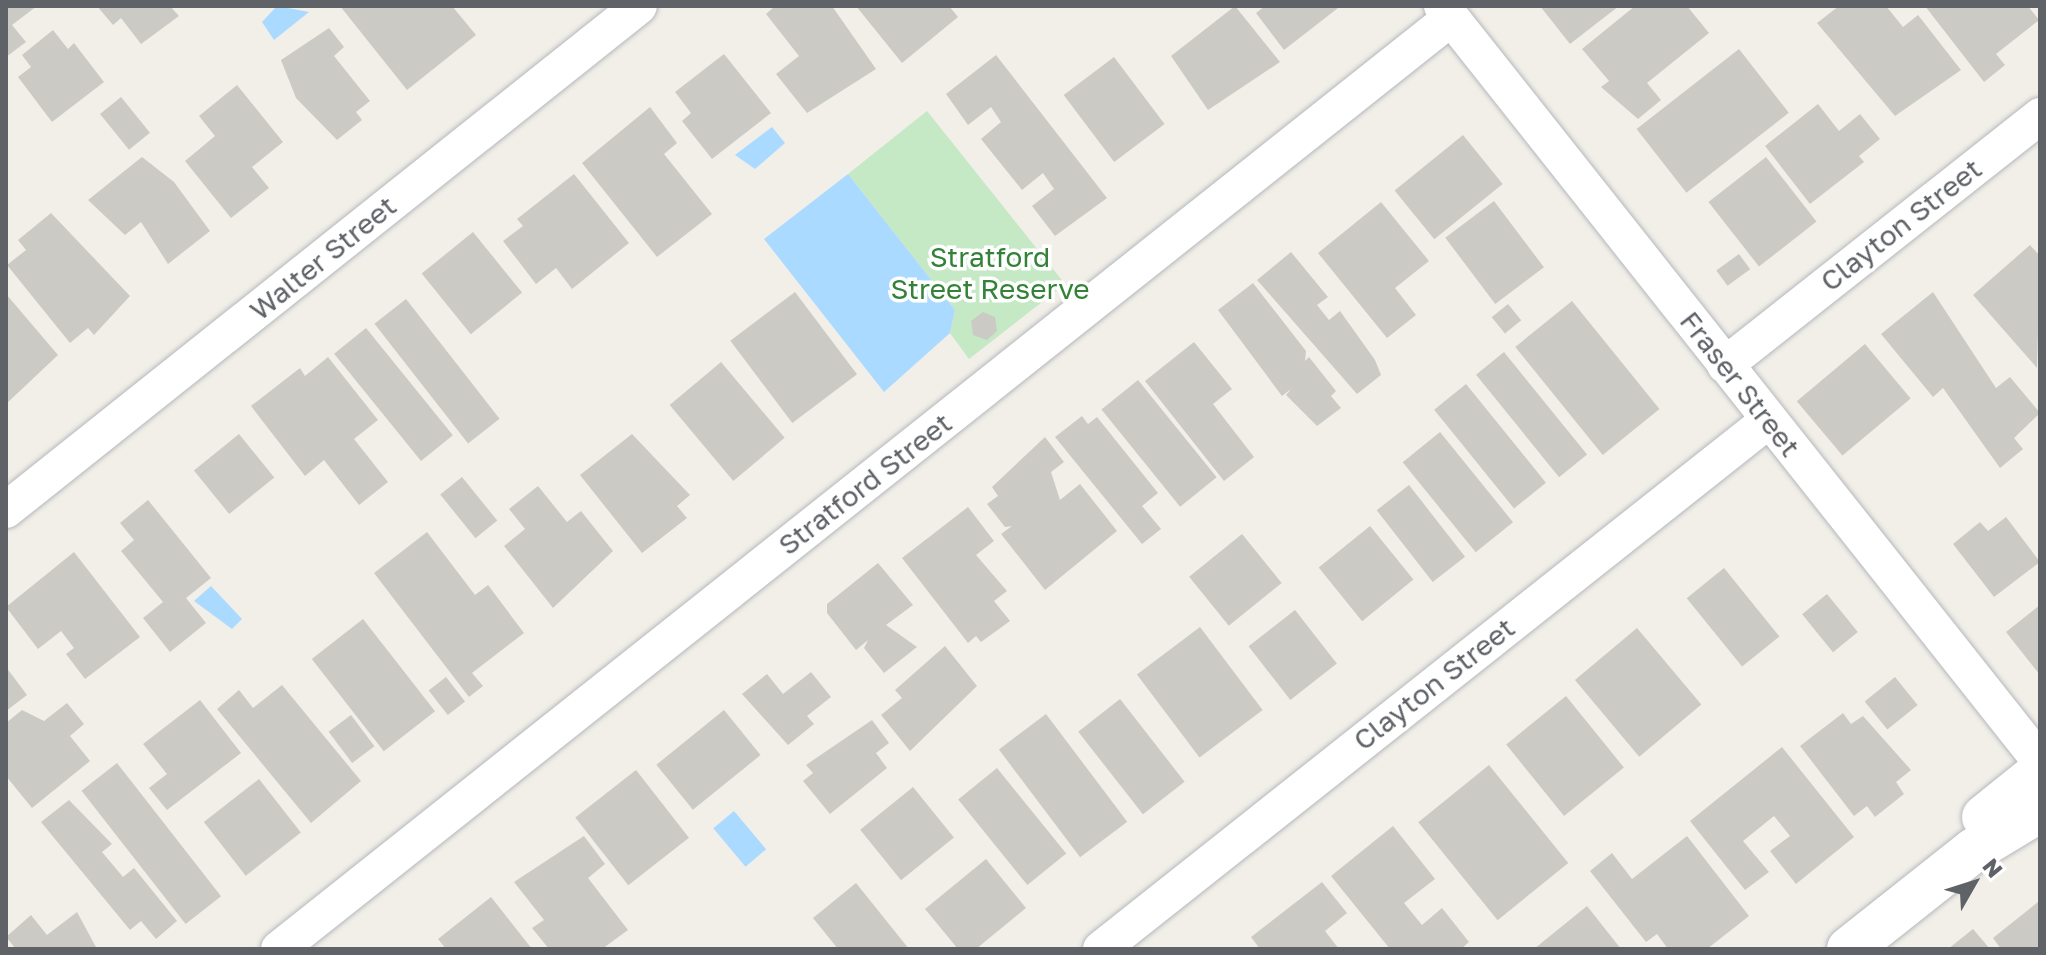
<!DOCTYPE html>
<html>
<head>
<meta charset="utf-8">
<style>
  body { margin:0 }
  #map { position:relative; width:2046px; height:955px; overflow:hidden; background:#f1efe8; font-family:"Golos Text",sans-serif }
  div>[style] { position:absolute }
  .green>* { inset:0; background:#c5e8c5 }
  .water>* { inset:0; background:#aadaff; transform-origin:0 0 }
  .building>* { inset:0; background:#cccac5; transform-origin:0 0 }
  .roads { filter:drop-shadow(0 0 2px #b5b8bc) drop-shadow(0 0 2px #b5b8bc) }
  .minor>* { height:36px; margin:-18px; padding:0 18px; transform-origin:18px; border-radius:18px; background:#fff }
  .tertiary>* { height:44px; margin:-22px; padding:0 22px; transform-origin:22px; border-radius:22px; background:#fff }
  span { translate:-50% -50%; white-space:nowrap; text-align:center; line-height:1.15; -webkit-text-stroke:7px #fff; paint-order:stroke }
  .street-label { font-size:28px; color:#5f6368 }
  .park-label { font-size:28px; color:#348238 }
  .frame { position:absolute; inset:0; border:8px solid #5f6368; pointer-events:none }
  .north { position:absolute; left:1934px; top:843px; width:80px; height:80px; -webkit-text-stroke:6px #fff; paint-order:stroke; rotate:51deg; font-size:22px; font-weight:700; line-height:32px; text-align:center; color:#5f6368 }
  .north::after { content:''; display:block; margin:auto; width:28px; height:36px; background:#5f6368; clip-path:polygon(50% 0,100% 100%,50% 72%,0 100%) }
</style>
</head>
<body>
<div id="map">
  <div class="green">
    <div style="clip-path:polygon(927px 111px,1065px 284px,969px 359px,950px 333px,955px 310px,848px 174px)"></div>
  </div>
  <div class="water">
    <div style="clip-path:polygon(277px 6px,309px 12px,274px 40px,262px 22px)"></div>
    <div style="clip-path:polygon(772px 127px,785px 143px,755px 169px,735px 155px)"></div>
    <div style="clip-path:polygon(848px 174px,955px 310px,950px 333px,884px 392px,764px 239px)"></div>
    <div style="clip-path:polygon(211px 586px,242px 619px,232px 629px,194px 601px)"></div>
    <div style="left:734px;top:811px;width:50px;height:27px;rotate:50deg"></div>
  </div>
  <div class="building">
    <div style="clip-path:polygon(6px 6px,37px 6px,12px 25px,26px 42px,6px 57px)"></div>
    <div style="clip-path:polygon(97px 6px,170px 6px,179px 16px,141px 44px,121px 18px,113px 25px)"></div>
    <div style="clip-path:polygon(340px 6px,452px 6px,476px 35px,407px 90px)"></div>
    <div style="clip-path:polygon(775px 6px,832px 6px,876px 69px,807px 113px,776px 74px,799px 56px,766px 14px)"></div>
    <div style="clip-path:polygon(856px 6px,949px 6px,958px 17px,902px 63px)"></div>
    <div style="clip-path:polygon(1235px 6px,1280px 62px,1208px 110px,1171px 56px)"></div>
    <div style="clip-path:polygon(1265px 6px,1336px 6px,1338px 8px,1284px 50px,1256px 13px)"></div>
    <div style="clip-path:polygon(1540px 6px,1619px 6px,1570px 44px)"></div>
    <div style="clip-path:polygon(1635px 6px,1687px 6px,1709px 33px,1647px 83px,1661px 100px,1638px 119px,1601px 87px,1609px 81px,1582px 49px)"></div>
    <div style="clip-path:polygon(1839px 6px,1886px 6px,1903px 27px,1918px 15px,1961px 70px,1895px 116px,1817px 23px)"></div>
    <div style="clip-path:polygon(1925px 6px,2028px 6px,2039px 20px,1996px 54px,2005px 65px,1984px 82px)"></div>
    <div style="clip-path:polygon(329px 28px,344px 47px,334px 56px,370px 101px,356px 112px,362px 120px,337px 140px,296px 98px,281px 60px)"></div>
    <div style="clip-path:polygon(53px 30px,68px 49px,74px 43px,104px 82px,52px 122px,18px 77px,31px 67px,22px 55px)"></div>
    <div style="left:1739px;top:49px;width:81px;height:130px;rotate:52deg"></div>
    <div style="clip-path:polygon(724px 54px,771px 113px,712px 159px,682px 121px,691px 113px,675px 92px)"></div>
    <div style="clip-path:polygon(996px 55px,1107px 198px,1055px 236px,1032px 206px,1054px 189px,1043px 173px,1022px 190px,981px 139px,1001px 122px,991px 107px,968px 125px,946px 94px)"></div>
    <div style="left:1114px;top:57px;width:84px;height:63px;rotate:53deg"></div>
    <div style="clip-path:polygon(237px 85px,283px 142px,252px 167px,269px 188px,231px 218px,185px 161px,215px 136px,199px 116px)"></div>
    <div style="left:121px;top:97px;width:46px;height:27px;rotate:51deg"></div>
    <div style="clip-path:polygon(1818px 104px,1839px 131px,1860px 114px,1880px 139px,1859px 156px,1864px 162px,1810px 204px,1765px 146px)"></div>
    <div style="clip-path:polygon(650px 107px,677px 143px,664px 154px,712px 214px,657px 257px,582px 163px)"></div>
    <div style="left:1463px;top:135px;width:63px;height:88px;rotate:51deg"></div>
    <div style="clip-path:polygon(142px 157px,174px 182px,210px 231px,168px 264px,141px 222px,125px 235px,88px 200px)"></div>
    <div style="left:1766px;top:157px;width:82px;height:73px;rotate:52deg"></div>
    <div style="clip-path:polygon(574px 174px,629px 243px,572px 289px,556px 268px,536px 284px,503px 241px,523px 226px,517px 219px)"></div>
    <div style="left:1494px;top:201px;width:83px;height:61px;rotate:53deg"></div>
    <div style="clip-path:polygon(1381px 202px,1429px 261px,1395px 288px,1416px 315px,1387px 338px,1318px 253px)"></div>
    <div style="clip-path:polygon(51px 213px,130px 296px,94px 335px,88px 328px,70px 343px,7px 265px,26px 250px,18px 240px)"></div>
    <div style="left:473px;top:232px;width:78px;height:66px;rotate:51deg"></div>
    <div style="clip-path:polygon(2030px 245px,2040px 256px,2037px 368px,1973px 295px)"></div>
    <div style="clip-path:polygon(1291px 252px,1328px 297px,1317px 305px,1329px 320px,1340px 311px,1375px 360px,1381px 375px,1357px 394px,1257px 280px)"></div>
    <div style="left:1739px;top:254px;width:19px;height:28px;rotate:54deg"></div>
    <div style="clip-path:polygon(1253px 283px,1306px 351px,1305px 361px,1309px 357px,1336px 391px,1331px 396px,1341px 408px,1317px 426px,1286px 395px,1291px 389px,1282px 396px,1218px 310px)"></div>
    <div style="left:795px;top:292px;width:103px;height:81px;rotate:53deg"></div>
    <div style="clip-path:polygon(1933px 292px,1996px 388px,2010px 377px,2040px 413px,2014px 438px,2023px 449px,2000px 468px,1943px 388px,1933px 397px,1881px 334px)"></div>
    <div style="clip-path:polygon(6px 294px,58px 355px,6px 404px)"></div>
    <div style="left:406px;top:299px;width:152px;height:40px;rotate:52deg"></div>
    <div style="left:1572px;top:301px;width:139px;height:73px;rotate:51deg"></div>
    <div style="left:1508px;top:304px;width:21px;height:21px;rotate:51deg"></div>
    <div style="clip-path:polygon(983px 312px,995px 317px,997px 331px,987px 340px,973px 335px,971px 321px)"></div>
    <div style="left:366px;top:328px;width:138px;height:41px;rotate:51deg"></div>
    <div style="clip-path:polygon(1194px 342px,1232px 389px,1213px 404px,1254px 457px,1224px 481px,1145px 381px)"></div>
    <div style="left:1865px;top:344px;width:71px;height:89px;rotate:50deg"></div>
    <div style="left:1504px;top:352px;width:132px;height:36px;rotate:51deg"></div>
    <div style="clip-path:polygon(328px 357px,378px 420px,354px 439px,388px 482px,359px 505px,324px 460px,305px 476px,251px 406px,300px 368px,305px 376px)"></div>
    <div style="left:721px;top:362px;width:99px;height:67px;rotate:50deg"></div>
    <div style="left:1138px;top:380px;width:125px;height:47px;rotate:51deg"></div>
    <div style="left:1466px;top:384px;width:127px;height:41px;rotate:51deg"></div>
    <div style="clip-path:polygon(1082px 416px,1088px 424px,1097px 417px,1158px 493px,1142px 506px,1161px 529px,1142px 544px,1055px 437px)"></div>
    <div style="left:1440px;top:432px;width:116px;height:48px;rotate:51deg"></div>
    <div style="left:239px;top:434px;width:56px;height:58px;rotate:51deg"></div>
    <div style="clip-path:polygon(632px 434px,690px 495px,677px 506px,687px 518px,642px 553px,580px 475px)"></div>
    <div style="clip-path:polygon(1045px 437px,1064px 462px,1051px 472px,1060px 500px,1080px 484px,1117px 531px,1045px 590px,1001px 534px,1012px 526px,1005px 527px,987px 504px,998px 496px,992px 487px)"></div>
    <div style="left:462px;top:477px;width:56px;height:28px;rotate:51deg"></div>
    <div style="left:1409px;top:485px;width:91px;height:41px;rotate:52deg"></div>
    <div style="clip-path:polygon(538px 486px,567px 522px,581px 511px,613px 551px,553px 608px,504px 546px,525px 529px,509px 509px)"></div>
    <div style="clip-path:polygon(148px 500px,211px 578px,186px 598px,206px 623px,170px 652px,143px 618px,163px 602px,121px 551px,134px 540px,120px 523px)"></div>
    <div style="clip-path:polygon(968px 507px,994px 541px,976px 555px,1007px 591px,994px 601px,1010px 621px,981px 642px,976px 636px,968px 643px,902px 558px)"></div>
    <div style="clip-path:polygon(2006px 517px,2040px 562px,1994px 597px,1953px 544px,1980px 522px,1988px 531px)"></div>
    <div style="left:1370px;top:526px;width:69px;height:66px;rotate:51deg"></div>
    <div style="clip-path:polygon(427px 532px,475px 595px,488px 585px,524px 633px,472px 673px,483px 686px,469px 697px,374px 573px)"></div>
    <div style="left:1242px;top:534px;width:63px;height:68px;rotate:51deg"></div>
    <div style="clip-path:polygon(74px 552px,140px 637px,85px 679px,66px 654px,74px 648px,61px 631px,38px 649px,6px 607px)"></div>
    <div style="clip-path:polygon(878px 563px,913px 605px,886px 625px,917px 647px,884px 673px,864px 648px,868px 640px,856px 650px,827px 613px,827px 604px)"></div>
    <div style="left:1724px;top:568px;width:88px;height:48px;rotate:51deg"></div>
    <div style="left:1827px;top:594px;width:49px;height:32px;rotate:51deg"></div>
    <div style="clip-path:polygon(2040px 605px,2040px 675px,2006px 632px)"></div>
    <div style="left:1295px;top:610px;width:68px;height:59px;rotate:52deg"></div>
    <div style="left:363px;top:619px;width:117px;height:65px;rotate:52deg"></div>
    <div style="left:1200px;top:627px;width:104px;height:79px;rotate:53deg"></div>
    <div style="left:1637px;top:628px;width:100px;height:81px;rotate:50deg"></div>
    <div style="clip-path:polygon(945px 646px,977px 686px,910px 751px,881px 715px,902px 698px,895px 690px)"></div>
    <div style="clip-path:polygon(6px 667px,27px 695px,6px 711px)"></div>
    <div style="clip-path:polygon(811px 672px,831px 697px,807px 716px,814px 724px,788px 745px,742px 694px,767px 674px,783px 694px)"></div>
    <div style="left:446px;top:677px;width:31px;height:22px;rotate:52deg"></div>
    <div style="left:1895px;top:677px;width:36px;height:39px;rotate:51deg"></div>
    <div style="clip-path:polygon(282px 685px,361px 781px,311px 823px,217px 709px,239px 690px,253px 708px)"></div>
    <div style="left:1566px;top:696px;width:92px;height:77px;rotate:51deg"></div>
    <div style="left:1120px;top:699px;width:105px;height:53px;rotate:52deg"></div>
    <div style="clip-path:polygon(200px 700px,241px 753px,167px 810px,149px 788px,167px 774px,143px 744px)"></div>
    <div style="clip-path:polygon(67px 703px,84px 724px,70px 736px,90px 761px,32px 808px,6px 776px,6px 723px,22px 710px,44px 721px)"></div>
    <div style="left:724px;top:710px;width:58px;height:87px;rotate:51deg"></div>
    <div style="clip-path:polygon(1843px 713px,1851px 724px,1863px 716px,1911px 770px,1896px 782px,1904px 794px,1875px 817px,1867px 806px,1854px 816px,1800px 746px)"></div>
    <div style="left:1046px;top:714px;width:135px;height:59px;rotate:53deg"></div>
    <div style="left:351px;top:715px;width:39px;height:28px;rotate:53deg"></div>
    <div style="clip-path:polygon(872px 720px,889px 743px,876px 753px,887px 768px,830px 814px,803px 781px,813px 773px,806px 765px)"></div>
    <div style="clip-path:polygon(1782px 747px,1854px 837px,1796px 884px,1770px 851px,1790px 836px,1774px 816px,1743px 841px,1769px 872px,1745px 890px,1690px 821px)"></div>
    <div style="left:117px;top:763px;width:169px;height:45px;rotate:52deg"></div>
    <div style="left:1489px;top:765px;width:126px;height:91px;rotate:51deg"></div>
    <div style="left:997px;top:768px;width:110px;height:50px;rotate:51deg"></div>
    <div style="left:636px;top:770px;width:86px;height:77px;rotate:52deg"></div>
    <div style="left:259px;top:779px;width:68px;height:70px;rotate:52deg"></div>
    <div style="left:913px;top:787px;width:65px;height:68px;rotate:51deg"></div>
    <div style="clip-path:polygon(69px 800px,112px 844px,102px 852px,123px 877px,134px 868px,177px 921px,156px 939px,141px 921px,130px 930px,41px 822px)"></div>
    <div style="clip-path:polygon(1393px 826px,1435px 879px,1404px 903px,1422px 925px,1442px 908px,1469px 942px,1461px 949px,1390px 949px,1331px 876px)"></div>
    <div style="clip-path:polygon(584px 836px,605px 864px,588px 878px,628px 930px,602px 949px,549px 949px,532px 928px,544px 920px,514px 882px)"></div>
    <div style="clip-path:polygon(1687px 836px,1749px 916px,1707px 949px,1668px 949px,1657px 934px,1646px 942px,1590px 871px,1612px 853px,1632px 879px)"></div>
    <div style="clip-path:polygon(986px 859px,1026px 908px,976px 949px,958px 949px,925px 909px)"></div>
    <div style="clip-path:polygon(1322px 882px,1347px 913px,1325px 931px,1339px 949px,1260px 949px,1251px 937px)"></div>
    <div style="clip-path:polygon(856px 883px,909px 949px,838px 949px,813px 918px)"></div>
    <div style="clip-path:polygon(491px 897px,532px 949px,446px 949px,438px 939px)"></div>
    <div style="clip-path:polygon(2038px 902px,2040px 949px,2001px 949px,1993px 938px)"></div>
    <div style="clip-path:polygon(1587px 906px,1621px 949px,1534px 949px)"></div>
    <div style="clip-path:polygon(77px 912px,97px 949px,16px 949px,6px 937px,31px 915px,47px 935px)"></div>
    <div style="clip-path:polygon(1973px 929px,1990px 949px,1948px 949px)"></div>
  </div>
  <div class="roads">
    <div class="minor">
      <div style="left:1442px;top:6px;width:963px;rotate:51.62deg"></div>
      <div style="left:1725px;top:365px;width:402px;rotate:-38.3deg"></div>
      <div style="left:6px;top:510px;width:809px;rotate:-38.53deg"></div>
      <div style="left:279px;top:949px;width:1497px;rotate:-38.46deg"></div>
      <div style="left:1101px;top:949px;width:852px;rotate:-38.38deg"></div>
    </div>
    <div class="tertiary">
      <div style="left:1984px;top:817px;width:72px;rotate:-38.8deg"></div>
      <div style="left:1849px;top:949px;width:159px;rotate:-38.4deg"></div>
      <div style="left:1974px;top:850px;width:77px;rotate:-31.2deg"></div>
    </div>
  </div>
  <div class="street-label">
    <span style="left:1901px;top:225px;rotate:-38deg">Clayton Street</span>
    <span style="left:323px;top:258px;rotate:-39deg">Walter Street</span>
    <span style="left:1740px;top:384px;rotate:52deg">Fraser Street</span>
    <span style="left:865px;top:484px;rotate:-38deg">Stratford Street</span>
    <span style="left:1434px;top:684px;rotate:-38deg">Clayton Street</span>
  </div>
  <div class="park-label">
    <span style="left:990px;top:273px">Stratford<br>Street Reserve</span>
  </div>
  <div class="frame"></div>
  <div class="north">N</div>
</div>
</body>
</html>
